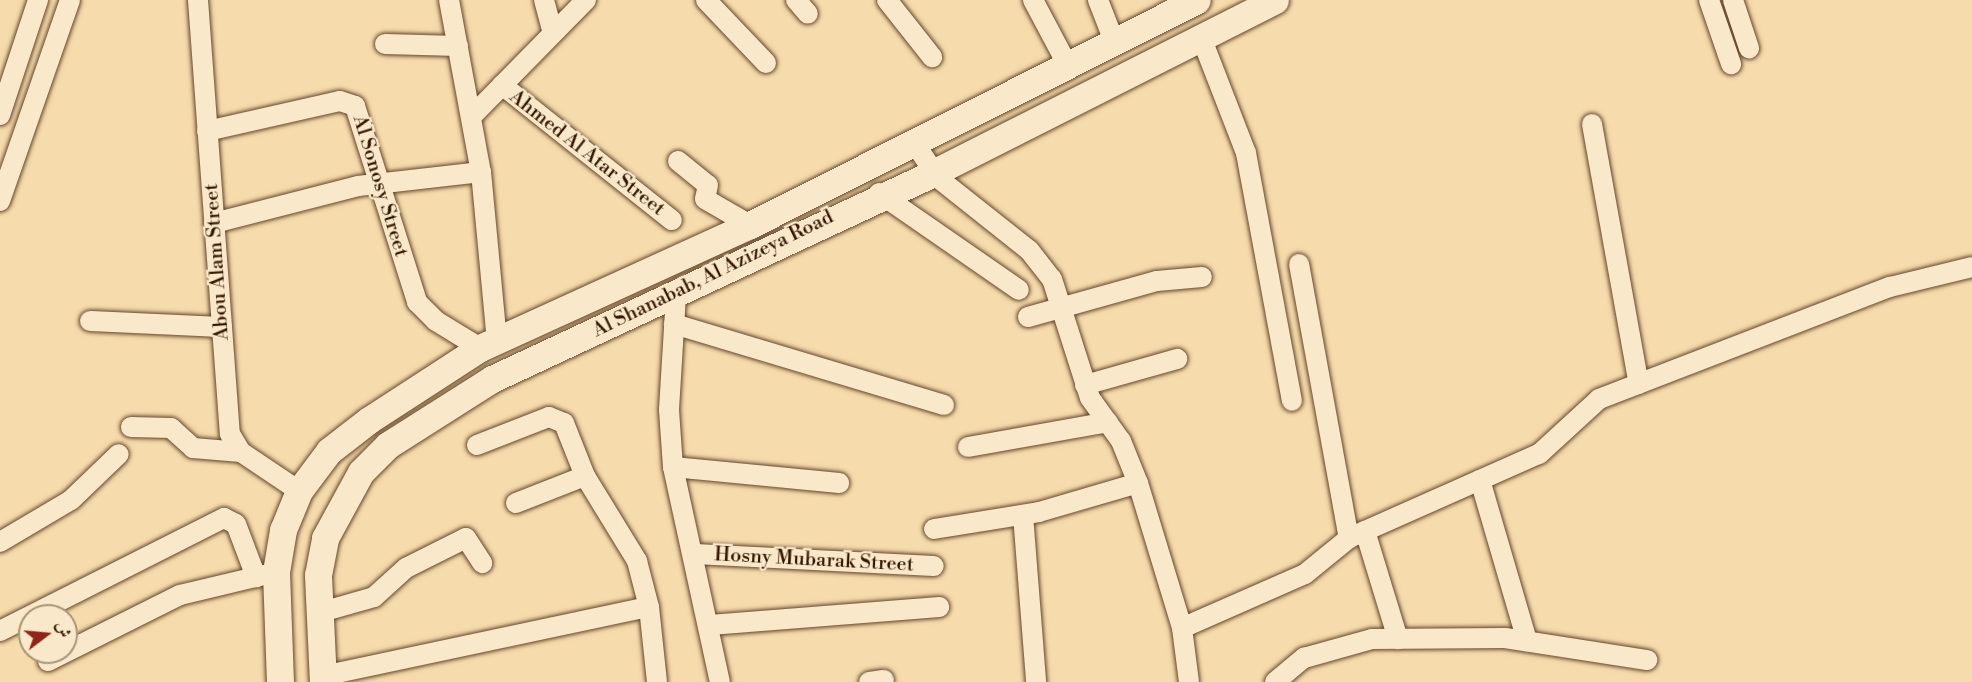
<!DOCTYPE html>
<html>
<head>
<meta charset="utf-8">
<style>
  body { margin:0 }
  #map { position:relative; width:1972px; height:682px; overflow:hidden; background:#f6dbac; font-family:"Libre Bodoni",Amiri,serif }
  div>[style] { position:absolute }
  .roads { filter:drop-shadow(0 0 2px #64462b) drop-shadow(0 0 2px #64462b) }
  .street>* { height:20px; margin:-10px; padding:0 10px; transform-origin:10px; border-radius:10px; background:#f9e8c9 }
  .secondary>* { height:27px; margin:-13.5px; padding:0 13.5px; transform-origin:13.5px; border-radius:13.5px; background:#f9e8c9 }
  span { translate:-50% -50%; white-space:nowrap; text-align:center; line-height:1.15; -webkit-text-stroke:4.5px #f9e8c9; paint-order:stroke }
  .street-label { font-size:20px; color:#331500 }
  .north { position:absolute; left:18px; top:604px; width:60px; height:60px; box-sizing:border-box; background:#f9e8c9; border:2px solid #aa9479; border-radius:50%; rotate:74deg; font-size:16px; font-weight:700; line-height:24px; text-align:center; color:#331500 }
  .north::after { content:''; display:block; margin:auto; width:21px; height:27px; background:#8f2418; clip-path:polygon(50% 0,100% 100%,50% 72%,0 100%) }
</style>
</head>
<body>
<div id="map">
  <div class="roads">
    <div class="street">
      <div style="left:198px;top:0;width:435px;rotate:85.8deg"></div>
      <div style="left:230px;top:434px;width:21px;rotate:59deg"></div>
      <div style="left:241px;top:452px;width:70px;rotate:33.9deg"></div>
      <div style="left:449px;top:0;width:175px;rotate:79.5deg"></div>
      <div style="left:481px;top:172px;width:169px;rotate:84.6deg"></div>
      <div style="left:544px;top:0;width:34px;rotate:75deg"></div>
      <div style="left:706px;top:0;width:87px;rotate:46.4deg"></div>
      <div style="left:796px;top:0;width:18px;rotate:49deg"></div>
      <div style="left:887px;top:0;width:73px;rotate:51.7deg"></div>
      <div style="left:1033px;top:0;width:72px;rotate:62deg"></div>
      <div style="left:1098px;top:0;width:44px;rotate:68.7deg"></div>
      <div style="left:1709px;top:0;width:68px;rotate:71deg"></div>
      <div style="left:1733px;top:0;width:51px;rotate:71.6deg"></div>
      <div style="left:1201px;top:37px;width:124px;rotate:68.8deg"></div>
      <div style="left:1246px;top:153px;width:252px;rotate:79.5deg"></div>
      <div style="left:385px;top:44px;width:73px;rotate:1.6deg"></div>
      <div style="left:502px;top:85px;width:217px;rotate:38.5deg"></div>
      <div style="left:0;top:115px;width:121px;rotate:-71.7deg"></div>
      <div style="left:471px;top:117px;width:164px;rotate:-45.5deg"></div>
      <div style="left:1592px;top:124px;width:264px;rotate:79.8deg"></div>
      <div style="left:207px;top:131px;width:136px;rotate:-12.7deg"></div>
      <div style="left:340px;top:101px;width:16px;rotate:18deg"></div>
      <div style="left:355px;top:106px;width:206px;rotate:72.4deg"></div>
      <div style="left:417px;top:302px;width:27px;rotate:45deg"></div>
      <div style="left:436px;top:321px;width:52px;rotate:31.5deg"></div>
      <div style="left:915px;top:144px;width:41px;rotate:55.9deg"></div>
      <div style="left:938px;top:178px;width:116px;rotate:38.4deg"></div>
      <div style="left:1029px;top:250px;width:37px;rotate:52deg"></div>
      <div style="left:1052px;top:279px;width:125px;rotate:72.3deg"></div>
      <div style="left:1090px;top:398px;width:53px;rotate:54.2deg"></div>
      <div style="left:1121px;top:441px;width:45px;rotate:68deg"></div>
      <div style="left:1138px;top:483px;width:152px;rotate:73.1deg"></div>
      <div style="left:1182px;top:628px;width:54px;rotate:82.6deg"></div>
      <div style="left:678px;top:161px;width:38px;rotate:39deg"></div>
      <div style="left:708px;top:185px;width:14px;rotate:102deg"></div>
      <div style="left:705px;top:199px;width:52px;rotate:30deg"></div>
      <div style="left:879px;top:193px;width:170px;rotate:34.7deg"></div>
      <div style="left:0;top:201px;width:213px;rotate:-70.8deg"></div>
      <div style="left:214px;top:223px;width:149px;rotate:-14.4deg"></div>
      <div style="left:358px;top:186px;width:124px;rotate:-6.5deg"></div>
      <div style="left:1299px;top:264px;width:279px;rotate:79.7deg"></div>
      <div style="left:676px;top:295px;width:115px;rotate:93.5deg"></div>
      <div style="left:669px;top:410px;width:57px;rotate:86deg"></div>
      <div style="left:673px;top:467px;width:220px;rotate:77.7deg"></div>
      <div style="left:1028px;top:317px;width:134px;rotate:-15.6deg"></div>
      <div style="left:1157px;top:281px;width:45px;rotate:-5.1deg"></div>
      <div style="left:90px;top:321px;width:132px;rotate:2.6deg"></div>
      <div style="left:674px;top:324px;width:282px;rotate:16.7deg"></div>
      <div style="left:1085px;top:385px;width:96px;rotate:-15.8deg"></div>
      <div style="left:131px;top:427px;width:40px;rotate:1.4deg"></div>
      <div style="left:171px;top:428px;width:30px;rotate:42deg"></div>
      <div style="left:193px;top:448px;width:48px;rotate:4.8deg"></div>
      <div style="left:477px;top:445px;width:77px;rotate:-21.3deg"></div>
      <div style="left:549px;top:417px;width:16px;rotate:22deg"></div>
      <div style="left:564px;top:423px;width:57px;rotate:68.4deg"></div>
      <div style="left:585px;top:476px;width:100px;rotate:58.5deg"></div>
      <div style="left:637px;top:561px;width:48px;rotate:75.4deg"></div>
      <div style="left:649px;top:607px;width:75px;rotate:83.9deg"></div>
      <div style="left:968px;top:447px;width:142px;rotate:-10.1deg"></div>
      <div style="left:673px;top:467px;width:167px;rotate:5.5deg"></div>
      <div style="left:1480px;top:480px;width:168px;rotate:73.7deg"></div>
      <div style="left:516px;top:503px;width:74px;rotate:-21.4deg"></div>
      <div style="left:1023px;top:515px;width:168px;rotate:85.5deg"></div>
      <div style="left:934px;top:529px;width:106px;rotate:-9.2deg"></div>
      <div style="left:1039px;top:512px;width:103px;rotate:-16.3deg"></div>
      <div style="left:1365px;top:531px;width:113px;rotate:73deg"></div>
      <div style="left:0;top:542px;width:82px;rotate:-30.6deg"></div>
      <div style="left:71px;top:500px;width:66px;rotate:-43.8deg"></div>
      <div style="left:695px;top:554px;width:239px;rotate:2.9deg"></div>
      <div style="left:318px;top:613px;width:58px;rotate:-15.9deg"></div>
      <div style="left:374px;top:597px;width:43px;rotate:-42.2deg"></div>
      <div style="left:406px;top:568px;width:67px;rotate:-26.6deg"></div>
      <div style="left:466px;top:538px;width:30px;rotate:57deg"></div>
      <div style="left:710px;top:625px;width:230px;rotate:-4.5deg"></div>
      <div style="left:1182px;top:628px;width:134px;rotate:-23.7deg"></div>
      <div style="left:1305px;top:574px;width:57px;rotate:-39.3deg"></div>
      <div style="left:1349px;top:538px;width:208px;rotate:-23.9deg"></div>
      <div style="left:1539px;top:454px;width:81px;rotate:-42.5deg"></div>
      <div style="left:1599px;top:399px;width:312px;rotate:-21.1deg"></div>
      <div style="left:1890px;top:287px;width:84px;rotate:-13.7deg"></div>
      <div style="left:0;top:631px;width:251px;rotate:-26.8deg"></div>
      <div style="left:224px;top:518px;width:13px;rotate:27deg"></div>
      <div style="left:236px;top:524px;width:57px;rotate:69.3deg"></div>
      <div style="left:48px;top:661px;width:148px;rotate:-26.6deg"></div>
      <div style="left:180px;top:595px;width:90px;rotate:-13.4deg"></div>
      <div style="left:323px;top:676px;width:333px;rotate:-12deg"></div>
      <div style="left:869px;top:682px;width:15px;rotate:-8deg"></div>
      <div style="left:1275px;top:682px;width:38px;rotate:-40deg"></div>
      <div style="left:1304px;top:658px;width:71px;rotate:-15.6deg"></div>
      <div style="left:1372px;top:639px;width:133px;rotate:-0.4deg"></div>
      <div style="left:1505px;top:638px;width:144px;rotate:8.8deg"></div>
    </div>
    <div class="secondary">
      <div style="left:280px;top:682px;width:110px;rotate:-92.1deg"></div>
      <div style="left:276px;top:572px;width:43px;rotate:-80.5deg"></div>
      <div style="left:283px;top:530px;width:42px;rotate:-67.7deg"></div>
      <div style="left:299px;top:491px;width:50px;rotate:-53.1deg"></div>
      <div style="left:329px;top:451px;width:51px;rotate:-37.8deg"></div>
      <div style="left:369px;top:420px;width:132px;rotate:-33deg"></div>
      <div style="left:480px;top:348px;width:297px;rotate:-24.5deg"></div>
      <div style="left:750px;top:225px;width:500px;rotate:-26.72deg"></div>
      <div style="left:323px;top:682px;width:107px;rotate:-92.7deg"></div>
      <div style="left:318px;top:575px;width:38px;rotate:-79deg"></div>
      <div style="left:325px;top:538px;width:75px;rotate:-61.4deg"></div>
      <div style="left:361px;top:472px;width:38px;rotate:-45deg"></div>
      <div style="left:388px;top:445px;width:123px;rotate:-32.4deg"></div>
      <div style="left:492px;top:379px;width:487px;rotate:-25deg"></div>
      <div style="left:933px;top:173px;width:383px;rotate:-26.8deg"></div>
    </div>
  </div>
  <div class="street-label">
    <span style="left:587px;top:153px;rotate:38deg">Ahmed Al Atar Street</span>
    <span style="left:380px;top:186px;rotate:73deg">Al Sonosy Street</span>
    <span style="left:217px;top:262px;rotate:-94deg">Abou Alam Street</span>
    <span style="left:713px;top:274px;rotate:-26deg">Al Shanabab, Al Azizeya Road</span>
    <span style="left:814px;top:560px;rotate:3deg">Hosny Mubarak Street</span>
  </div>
  <div class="north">ش</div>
</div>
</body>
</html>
